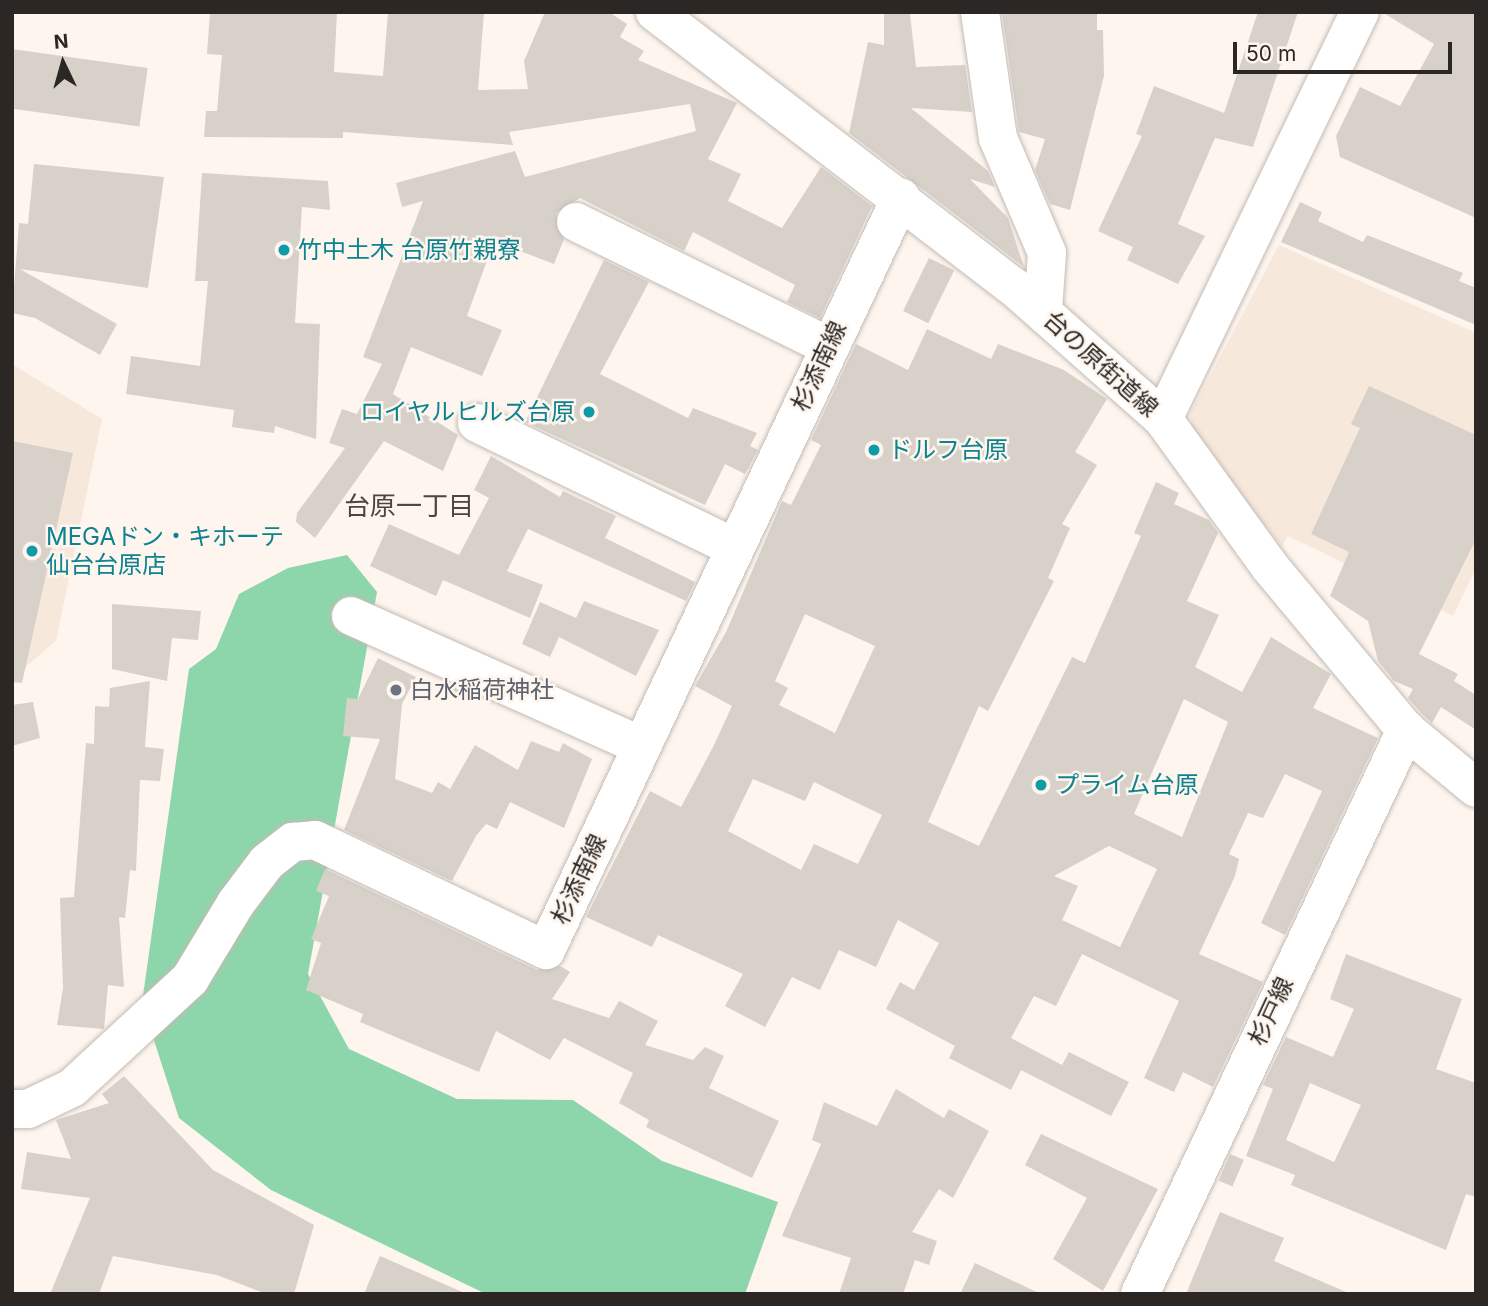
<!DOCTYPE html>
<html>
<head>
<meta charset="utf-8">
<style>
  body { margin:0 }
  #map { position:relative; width:1488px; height:1306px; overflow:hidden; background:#fdf5ee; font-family:Inter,"Noto Sans JP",sans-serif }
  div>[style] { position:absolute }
  .built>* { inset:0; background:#f7e8dc }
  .green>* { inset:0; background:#8dd6ab }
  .building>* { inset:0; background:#d8d1ca; transform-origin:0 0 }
  .roads { filter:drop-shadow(0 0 2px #c3bbb4) drop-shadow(0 0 2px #c3bbb4) }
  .minor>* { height:38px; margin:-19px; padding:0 19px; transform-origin:19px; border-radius:19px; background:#fff }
  .dots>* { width:19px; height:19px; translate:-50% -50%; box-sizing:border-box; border:4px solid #fdf5ee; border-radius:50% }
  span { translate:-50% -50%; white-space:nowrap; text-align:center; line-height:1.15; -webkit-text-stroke:5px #fdf5ee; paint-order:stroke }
  .culture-label { font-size:24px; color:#0d838f }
  .left { translate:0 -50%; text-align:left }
  .right { translate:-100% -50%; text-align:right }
  .street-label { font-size:24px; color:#2a2725 }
  .worship-label { font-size:24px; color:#5b616d }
  .neighbourhood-label { font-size:26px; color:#4c4641 }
  .frame { position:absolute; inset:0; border:14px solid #2a2725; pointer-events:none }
  .north { position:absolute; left:28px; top:28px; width:70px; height:70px; -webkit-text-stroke:5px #fdf5ee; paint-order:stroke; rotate:355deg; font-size:19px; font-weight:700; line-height:28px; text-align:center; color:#2a2725 }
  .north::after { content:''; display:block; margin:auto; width:24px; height:32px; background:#2a2725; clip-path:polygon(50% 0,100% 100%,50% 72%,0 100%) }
  .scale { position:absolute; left:1233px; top:42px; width:219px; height:32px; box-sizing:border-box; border:4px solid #2a2725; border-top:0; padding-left:9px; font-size:21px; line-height:24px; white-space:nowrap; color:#2a2725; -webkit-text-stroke:5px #fdf5ee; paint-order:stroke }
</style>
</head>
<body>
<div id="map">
  <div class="built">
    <div style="clip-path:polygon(1279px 245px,1476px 333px,1476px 568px,1453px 616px,1288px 536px,1282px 546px,1195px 442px,1190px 414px)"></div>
    <div style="clip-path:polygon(12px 364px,102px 419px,56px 641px,22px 670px,12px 668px)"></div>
  </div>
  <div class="green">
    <div style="clip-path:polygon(347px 555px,377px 592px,308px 974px,349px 1049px,457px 1099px,573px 1100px,662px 1161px,778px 1202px,745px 1294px,486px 1294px,271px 1190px,179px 1118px,142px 1003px,189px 669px,216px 649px,239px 594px,288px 568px)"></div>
  </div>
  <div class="building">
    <div style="clip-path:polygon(210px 12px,337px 12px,334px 72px,383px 76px,388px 12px,484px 12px,478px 90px,528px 89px,524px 61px,545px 12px,609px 12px,627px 24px,620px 37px,644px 51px,638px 60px,737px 103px,708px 159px,741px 174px,728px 201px,782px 228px,821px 167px,872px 206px,820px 318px,787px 302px,795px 285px,693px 232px,684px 251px,580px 198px,556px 213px,564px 239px,554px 264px,494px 241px,467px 316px,502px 330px,482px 376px,411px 347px,393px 394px,458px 435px,443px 471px,384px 441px,315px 538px,296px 522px,297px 513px,345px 448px,329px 443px,342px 409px,357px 414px,382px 364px,363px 357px,423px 201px,402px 207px,396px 183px,515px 151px,525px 177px,696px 131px,690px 104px,509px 132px,513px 145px,343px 132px,343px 138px,204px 137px,206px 111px,217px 111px,222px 55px,207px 54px)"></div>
    <div style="clip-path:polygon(1002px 12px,1097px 12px,1097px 30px,1103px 30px,1104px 76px,1070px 210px,1050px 204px,1035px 170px,1045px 139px,1019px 132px)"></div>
    <div style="clip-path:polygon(1258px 12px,1298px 12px,1253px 147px,1215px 138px,1178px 224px,1205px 236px,1178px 284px,1127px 260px,1133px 247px,1098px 231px,1142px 136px,1136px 134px,1154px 86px,1224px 113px)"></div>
    <div style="clip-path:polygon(1382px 12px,1476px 12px,1476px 218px,1340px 157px,1336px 136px,1360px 87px,1400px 106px,1434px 44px)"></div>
    <div style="clip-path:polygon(884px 14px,910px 14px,916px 67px,965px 65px,972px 112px,911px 108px,988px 171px,995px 187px,970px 179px,1008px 218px,1024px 267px,849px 133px,868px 42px,884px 45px)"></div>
    <div style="left:12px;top:49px;width:137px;height:59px;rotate:8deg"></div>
    <div style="clip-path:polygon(34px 164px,164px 177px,148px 288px,20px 269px,117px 324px,100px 355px,35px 318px,12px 313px,19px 223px,28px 224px)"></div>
    <div style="clip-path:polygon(202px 173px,328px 181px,330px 210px,302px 207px,295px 323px,320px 324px,316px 439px,275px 426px,274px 433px,232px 427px,234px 410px,126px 394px,131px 356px,200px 366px,208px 281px,195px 281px)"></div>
    <div style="clip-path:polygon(1300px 202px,1322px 212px,1318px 221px,1363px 242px,1367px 235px,1463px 273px,1459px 281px,1476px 288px,1476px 325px,1281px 242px)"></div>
    <div style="left:929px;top:258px;width:28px;height:59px;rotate:26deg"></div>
    <div style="clip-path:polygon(604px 260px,649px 282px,600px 374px,688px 418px,693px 408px,757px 433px,750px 446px,758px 450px,745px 474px,725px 464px,705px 505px,525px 422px)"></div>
    <div style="clip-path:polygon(evenodd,927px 329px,991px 359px,998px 344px,1064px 370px,1107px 399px,1075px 452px,1097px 465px,1062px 524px,1070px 528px,1048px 578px,1054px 581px,988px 711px,979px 706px,928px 822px,979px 846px,1072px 657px,1085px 663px,1141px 536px,1134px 533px,1156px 482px,1179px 493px,1174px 504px,1209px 520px,1218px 533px,1187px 601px,1219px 615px,1195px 667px,1242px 692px,1271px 637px,1331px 674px,1313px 708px,1378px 738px,1285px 935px,1261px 923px,1322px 791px,1285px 774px,1263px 818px,1248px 813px,1229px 854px,1239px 859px,1235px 876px,1199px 954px,1263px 982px,1213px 1087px,1183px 1072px,1174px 1092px,1144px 1078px,1179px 1001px,1082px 954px,1056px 1006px,1034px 996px,1011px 1038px,1062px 1065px,1069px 1052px,1129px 1082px,1111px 1116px,1021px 1070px,1011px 1090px,949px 1058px,955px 1046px,886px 1009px,900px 982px,914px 990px,939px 943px,898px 920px,876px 967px,839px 950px,820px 990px,792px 977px,765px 1027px,725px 1006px,743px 974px,658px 935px,652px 947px,586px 917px,650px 791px,681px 807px,713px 747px,732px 706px,695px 686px,726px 632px,782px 501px,791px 505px,821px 445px,811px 440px,856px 344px,908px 370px,927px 329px,805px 614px,875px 646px,835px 733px,779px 705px,788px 688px,775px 681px,805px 614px,927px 329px,1184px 699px,1228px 722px,1182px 837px,1134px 814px,1184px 699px,927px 329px,753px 779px,805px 801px,814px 782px,882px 815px,858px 864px,814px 844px,801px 870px,728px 831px,753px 779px,927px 329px,1109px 846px,1157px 869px,1120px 947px,1062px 920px,1078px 886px,1054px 876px,1109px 846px)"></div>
    <div style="clip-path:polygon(1369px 386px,1476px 435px,1476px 539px,1419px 654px,1458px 674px,1454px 681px,1476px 695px,1476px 730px,1441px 707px,1432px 723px,1422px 714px,1408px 698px,1413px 689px,1394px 681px,1378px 661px,1368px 621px,1330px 596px,1349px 552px,1311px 534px,1360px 428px,1351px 424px)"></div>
    <div style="clip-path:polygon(12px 441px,73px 453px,22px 683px,12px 682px)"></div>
    <div style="clip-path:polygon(491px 456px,560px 497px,563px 491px,616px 516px,605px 538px,695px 582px,686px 601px,528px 529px,507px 571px,543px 585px,530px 618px,443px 580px,436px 596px,370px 566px,389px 524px,459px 555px,489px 498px,474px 490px)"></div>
    <div style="clip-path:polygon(584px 601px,659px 630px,636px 676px,559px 637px,550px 657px,522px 644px,540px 602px,576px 618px)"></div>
    <div style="clip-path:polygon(112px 604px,201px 611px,198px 640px,172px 638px,167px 681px,112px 669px)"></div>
    <div style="clip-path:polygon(378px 658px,416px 677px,402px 704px,395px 779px,432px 793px,438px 782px,450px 789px,475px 745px,518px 770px,531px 741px,559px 752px,563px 743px,592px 759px,564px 828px,510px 802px,497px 829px,486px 824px,476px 836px,452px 881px,344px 830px,380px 739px,343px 736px,347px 698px,358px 699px)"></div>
    <div style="clip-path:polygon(150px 681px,145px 747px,164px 749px,160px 781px,140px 780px,136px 871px,130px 870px,125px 918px,119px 917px,124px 987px,108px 985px,104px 1029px,57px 1025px,63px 988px,60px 898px,74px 897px,86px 743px,94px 744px,95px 706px,109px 707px,110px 688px)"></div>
    <div style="clip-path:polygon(444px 682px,470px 693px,465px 702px,440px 689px)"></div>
    <div style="clip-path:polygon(33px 702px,40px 738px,12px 746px,12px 705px)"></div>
    <div style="clip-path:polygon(325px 869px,537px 970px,560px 966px,570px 972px,552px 999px,609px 1018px,619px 1001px,658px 1021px,645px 1045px,693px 1060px,705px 1047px,724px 1056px,709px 1088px,779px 1121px,752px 1178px,646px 1127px,649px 1120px,619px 1103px,633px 1073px,564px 1038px,550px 1060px,496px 1031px,479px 1072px,360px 1022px,363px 1014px,306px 990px,321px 943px,311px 939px,329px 896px,316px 891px)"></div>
    <div style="clip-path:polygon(evenodd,1346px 954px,1462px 999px,1436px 1069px,1476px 1083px,1476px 1197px,1466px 1194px,1446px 1250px,1291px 1185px,1295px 1175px,1246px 1156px,1273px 1089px,1263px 1085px,1286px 1037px,1333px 1057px,1354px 1009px,1330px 999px,1346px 954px,1310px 1083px,1361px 1105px,1334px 1162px,1286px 1140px,1310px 1083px)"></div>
    <div style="clip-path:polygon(124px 1076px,213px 1170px,314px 1225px,294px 1294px,266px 1294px,217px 1275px,113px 1256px,99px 1294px,50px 1294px,90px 1198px,21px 1189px,27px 1152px,71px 1159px,56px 1120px,109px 1103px,102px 1094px)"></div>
    <div style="clip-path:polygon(896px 1089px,944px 1118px,949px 1109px,989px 1131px,953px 1198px,939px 1189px,912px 1232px,937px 1241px,929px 1265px,915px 1260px,903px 1294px,839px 1294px,851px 1258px,782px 1236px,821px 1144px,812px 1140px,824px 1102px,877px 1126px)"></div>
    <div style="clip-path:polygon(1041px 1134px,1158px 1189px,1103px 1291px,1053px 1259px,1087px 1198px,1025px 1165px)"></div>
    <div style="left:1230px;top:1154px;width:15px;height:29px;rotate:23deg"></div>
    <div style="clip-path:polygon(1220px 1212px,1284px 1238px,1274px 1261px,1351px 1294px,1186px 1294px)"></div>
    <div style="clip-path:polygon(380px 1256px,467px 1294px,364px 1294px)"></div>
    <div style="clip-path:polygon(975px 1263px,1041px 1294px,960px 1294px)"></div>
  </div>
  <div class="roads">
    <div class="minor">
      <div style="left:655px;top:12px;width:452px;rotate:37.5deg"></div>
      <div style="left:1014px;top:287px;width:199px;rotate:41.5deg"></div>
      <div style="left:1163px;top:419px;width:183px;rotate:54.1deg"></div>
      <div style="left:1270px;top:567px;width:212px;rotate:50.2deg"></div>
      <div style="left:1406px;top:730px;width:91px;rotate:39.6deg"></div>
      <div style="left:980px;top:12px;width:127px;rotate:81.9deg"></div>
      <div style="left:998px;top:138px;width:125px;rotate:66.9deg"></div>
      <div style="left:1047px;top:253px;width:57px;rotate:94deg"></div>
      <div style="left:576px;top:222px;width:281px;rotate:26.2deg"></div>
      <div style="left:1163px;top:419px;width:452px;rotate:-64.2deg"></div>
      <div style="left:477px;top:423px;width:285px;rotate:25.8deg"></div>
      <div style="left:351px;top:616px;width:318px;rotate:24.1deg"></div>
      <div style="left:12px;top:1109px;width:16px"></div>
      <div style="left:28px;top:1109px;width:49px;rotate:-25.5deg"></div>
      <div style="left:72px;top:1088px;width:161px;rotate:-42.7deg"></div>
      <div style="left:190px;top:979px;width:89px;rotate:-58.8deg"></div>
      <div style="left:236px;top:903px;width:51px;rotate:-52.9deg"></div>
      <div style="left:267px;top:862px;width:33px;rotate:-38deg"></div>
      <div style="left:293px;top:842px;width:22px;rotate:-5deg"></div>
      <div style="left:315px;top:840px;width:256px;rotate:25.5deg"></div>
      <div style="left:546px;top:950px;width:832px;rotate:-64.76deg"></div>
      <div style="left:1140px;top:1294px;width:624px;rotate:-64.75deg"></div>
    </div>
  </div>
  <div class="dots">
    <div style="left:284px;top:250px;background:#0f9aa8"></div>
    <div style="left:589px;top:412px;background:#0f9aa8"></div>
    <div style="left:874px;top:450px;background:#0f9aa8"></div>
    <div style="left:32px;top:551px;background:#0f9aa8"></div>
    <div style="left:396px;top:690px;background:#6b7280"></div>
    <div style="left:1041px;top:785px;background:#0f9aa8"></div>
  </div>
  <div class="culture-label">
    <span class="left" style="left:298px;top:250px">竹中土木 台原竹親寮</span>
    <span class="right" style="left:575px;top:412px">ロイヤルヒルズ台原</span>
    <span class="left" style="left:888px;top:450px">ドルフ台原</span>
    <span class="left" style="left:46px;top:551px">MEGAドン・キホーテ<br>仙台台原店</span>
    <span class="left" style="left:1055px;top:785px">プライム台原</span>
  </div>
  <div class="street-label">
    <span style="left:1101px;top:364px;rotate:42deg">台の原街道線</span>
    <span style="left:819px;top:366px;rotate:-65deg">杉添南線</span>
    <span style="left:579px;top:879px;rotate:-65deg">杉添南線</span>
    <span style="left:1271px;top:1011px;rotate:-65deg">杉戸線</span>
  </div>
  <div class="worship-label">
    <span class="left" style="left:410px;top:690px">白水稲荷神社</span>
  </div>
  <div class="neighbourhood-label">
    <span style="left:409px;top:506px">台原一丁目</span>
  </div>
  <div class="frame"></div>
  <div class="north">N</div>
  <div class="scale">50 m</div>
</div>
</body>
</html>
